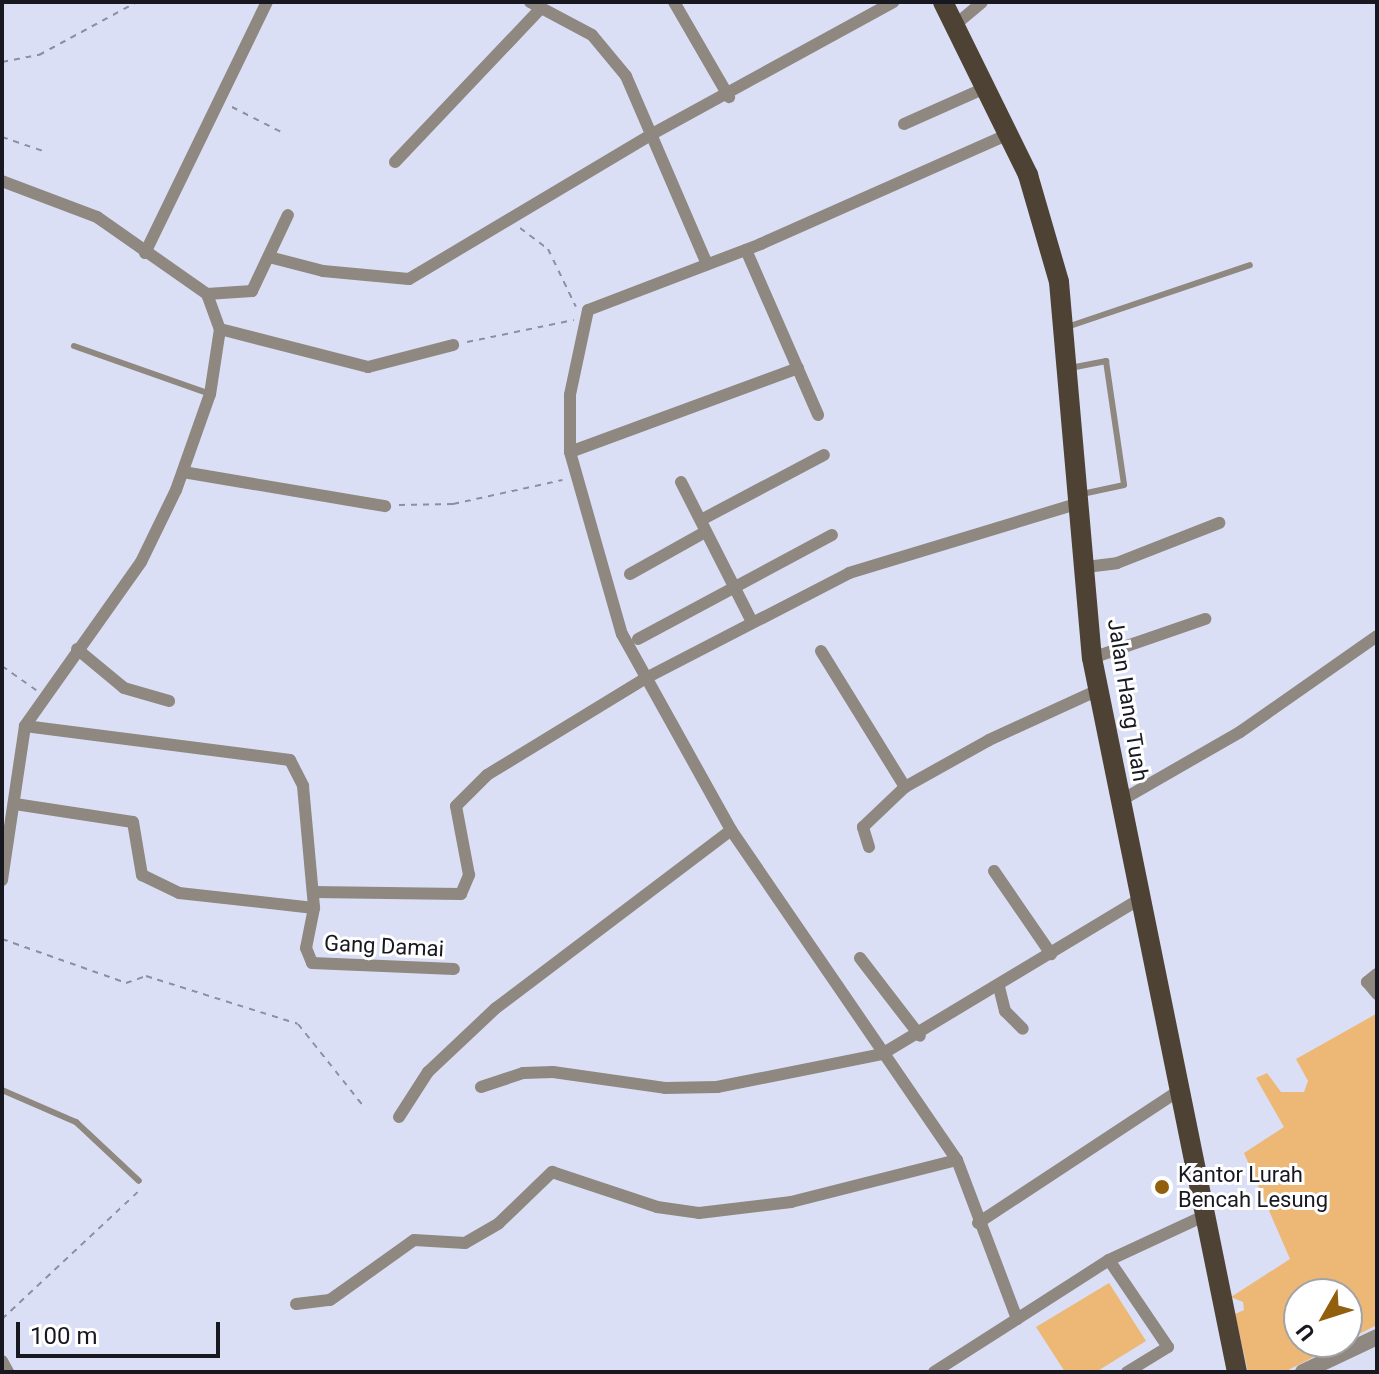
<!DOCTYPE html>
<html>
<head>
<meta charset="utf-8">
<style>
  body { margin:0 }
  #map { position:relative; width:1379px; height:1374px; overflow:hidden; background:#dbdff6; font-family:Roboto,sans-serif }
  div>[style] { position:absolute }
  .green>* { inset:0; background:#edb875 }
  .path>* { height:2px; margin-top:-1px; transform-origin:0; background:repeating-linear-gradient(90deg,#8c8fa0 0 6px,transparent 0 12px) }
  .service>* { height:6px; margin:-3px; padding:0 3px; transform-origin:3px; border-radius:3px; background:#8f8880 }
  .minor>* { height:12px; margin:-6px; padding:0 6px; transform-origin:6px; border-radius:6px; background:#8f8880 }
  .tertiary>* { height:16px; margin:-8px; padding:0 8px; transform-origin:8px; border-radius:8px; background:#8f8880 }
  .primary>* { height:20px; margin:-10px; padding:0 10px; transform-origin:10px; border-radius:10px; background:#4d4234 }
  .dots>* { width:22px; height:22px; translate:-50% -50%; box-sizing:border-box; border:4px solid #fff; border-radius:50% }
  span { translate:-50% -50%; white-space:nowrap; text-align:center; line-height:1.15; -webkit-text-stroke:6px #fff; paint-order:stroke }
  .street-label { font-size:22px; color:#171820 }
  .poi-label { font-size:22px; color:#171820 }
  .left { translate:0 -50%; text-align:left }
  .frame { position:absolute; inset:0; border:4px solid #171820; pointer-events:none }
  .north { position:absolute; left:1283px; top:1278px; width:80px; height:80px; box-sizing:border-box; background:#fff; border:2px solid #a2a3a6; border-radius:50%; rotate:231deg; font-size:22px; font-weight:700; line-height:32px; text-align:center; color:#171820 }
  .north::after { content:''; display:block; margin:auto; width:28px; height:36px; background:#915f0e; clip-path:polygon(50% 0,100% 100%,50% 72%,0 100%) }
  .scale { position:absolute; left:16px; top:1322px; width:204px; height:36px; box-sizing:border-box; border:4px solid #171820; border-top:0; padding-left:10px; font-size:24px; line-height:28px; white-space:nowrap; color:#171820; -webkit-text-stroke:6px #fff; paint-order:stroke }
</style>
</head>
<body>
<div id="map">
  <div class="green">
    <div style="clip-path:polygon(1376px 1014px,1377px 1325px,1347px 1340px,1347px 1294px,1299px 1294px,1299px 1342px,1344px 1342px,1284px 1372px,1248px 1372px,1235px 1314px,1244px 1310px,1243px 1302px,1231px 1297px,1290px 1259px,1244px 1153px,1284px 1127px,1256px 1078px,1267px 1073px,1281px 1092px,1304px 1092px,1308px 1081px,1296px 1059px)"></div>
    <div style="clip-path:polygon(1109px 1283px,1146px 1341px,1096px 1372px,1065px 1372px,1036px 1327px)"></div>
  </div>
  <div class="path">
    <div style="left:2px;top:62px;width:38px;rotate:-11deg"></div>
    <div style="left:39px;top:55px;width:111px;rotate:-28.4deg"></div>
    <div style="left:232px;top:107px;width:55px;rotate:27deg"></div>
    <div style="left:2px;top:137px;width:46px;rotate:18.8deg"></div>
    <div style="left:520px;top:228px;width:35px;rotate:37deg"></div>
    <div style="left:548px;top:249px;width:64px;rotate:64.2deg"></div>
    <div style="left:467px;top:342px;width:109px;rotate:-11.6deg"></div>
    <div style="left:399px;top:505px;width:54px;rotate:-1.1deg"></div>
    <div style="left:453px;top:504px;width:112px;rotate:-12.4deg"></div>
    <div style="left:2px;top:666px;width:42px;rotate:35.2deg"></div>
    <div style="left:2px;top:939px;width:132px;rotate:19.5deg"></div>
    <div style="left:126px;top:983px;width:21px;rotate:-19deg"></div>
    <div style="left:146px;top:976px;width:159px;rotate:17.5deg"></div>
    <div style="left:298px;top:1024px;width:106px;rotate:51.5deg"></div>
    <div style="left:2px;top:1319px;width:189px;rotate:-43.1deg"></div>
  </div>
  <div class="service">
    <div style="left:1067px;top:327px;width:193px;rotate:-18.7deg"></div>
    <div style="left:74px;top:346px;width:144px;rotate:19.4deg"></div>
    <div style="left:1070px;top:368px;width:37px;rotate:-11deg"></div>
    <div style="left:1106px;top:361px;width:125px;rotate:81.7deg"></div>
    <div style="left:1124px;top:485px;width:43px;rotate:167.9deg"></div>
    <div style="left:2px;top:1090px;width:81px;rotate:23.4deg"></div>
    <div style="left:76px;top:1122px;width:86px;rotate:43.1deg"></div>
  </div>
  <div class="minor">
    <div style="left:530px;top:2px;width:70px;rotate:28deg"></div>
    <div style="left:592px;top:35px;width:53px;rotate:50.3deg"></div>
    <div style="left:626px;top:76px;width:205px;rotate:66.7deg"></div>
    <div style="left:674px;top:2px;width:110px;rotate:59.9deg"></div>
    <div style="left:955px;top:25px;width:35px;rotate:-40deg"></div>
    <div style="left:904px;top:124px;width:91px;rotate:-24deg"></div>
    <div style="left:1011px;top:133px;width:274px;rotate:156.1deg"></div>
    <div style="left:761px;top:244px;width:185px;rotate:159.1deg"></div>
    <div style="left:588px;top:310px;width:87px;rotate:102deg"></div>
    <div style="left:570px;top:395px;width:57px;rotate:90deg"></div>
    <div style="left:570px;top:452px;width:189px;rotate:74.1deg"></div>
    <div style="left:622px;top:634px;width:224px;rotate:60.9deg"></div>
    <div style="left:731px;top:830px;width:400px;rotate:55.6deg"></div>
    <div style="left:957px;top:1160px;width:170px;rotate:69.3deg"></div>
    <div style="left:1017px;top:1319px;width:109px;rotate:-32.7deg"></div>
    <div style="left:1109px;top:1260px;width:107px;rotate:-24.9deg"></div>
    <div style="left:395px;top:162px;width:211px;rotate:-46.5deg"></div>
    <div style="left:2px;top:181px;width:102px;rotate:20.8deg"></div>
    <div style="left:97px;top:217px;width:134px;rotate:35deg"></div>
    <div style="left:207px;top:294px;width:37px;rotate:70deg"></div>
    <div style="left:220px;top:329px;width:66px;rotate:98.7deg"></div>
    <div style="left:210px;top:394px;width:102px;rotate:109.5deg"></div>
    <div style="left:176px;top:490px;width:80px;rotate:115.9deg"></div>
    <div style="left:141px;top:562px;width:201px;rotate:125.3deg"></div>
    <div style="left:25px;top:726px;width:156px;rotate:98.5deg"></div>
    <div style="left:746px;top:250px;width:180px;rotate:66.4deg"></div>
    <div style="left:145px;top:253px;width:279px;rotate:-64.1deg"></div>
    <div style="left:269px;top:257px;width:56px;rotate:14.5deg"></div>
    <div style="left:323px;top:271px;width:86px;rotate:5.3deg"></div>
    <div style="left:409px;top:279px;width:285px;rotate:-30.8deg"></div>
    <div style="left:654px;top:133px;width:273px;rotate:-28.7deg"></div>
    <div style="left:207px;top:294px;width:45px;rotate:-3.8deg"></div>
    <div style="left:252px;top:291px;width:84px;rotate:-64.7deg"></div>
    <div style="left:220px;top:329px;width:153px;rotate:14.4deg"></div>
    <div style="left:368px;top:367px;width:88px;rotate:-14.5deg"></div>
    <div style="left:570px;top:452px;width:243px;rotate:-20.2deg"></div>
    <div style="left:183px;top:472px;width:205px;rotate:9.6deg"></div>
    <div style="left:681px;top:482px;width:157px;rotate:63.1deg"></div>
    <div style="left:701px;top:520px;width:139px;rotate:-27.9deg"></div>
    <div style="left:1086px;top:567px;width:31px;rotate:-7deg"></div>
    <div style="left:1117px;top:563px;width:110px;rotate:-21.4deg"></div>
    <div style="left:630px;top:574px;width:86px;rotate:-29.2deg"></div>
    <div style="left:638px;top:639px;width:220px;rotate:-28.2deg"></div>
    <div style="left:77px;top:649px;width:61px;rotate:39.7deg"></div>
    <div style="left:124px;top:688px;width:47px;rotate:16.1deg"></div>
    <div style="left:821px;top:651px;width:160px;rotate:58.3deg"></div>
    <div style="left:1092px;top:658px;width:120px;rotate:-19deg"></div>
    <div style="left:25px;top:726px;width:267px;rotate:7.3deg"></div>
    <div style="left:290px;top:760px;width:29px;rotate:63deg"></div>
    <div style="left:303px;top:786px;width:122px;rotate:84.8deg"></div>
    <div style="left:314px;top:908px;width:41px;rotate:101.3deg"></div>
    <div style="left:306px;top:948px;width:16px;rotate:68deg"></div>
    <div style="left:312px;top:963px;width:142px;rotate:2.4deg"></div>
    <div style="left:1120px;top:801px;width:138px;rotate:-29.9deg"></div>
    <div style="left:1240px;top:732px;width:167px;rotate:-35deg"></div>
    <div style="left:15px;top:804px;width:119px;rotate:8.7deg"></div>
    <div style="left:133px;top:822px;width:54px;rotate:80.4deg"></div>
    <div style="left:142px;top:875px;width:41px;rotate:25.9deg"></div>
    <div style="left:179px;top:893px;width:136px;rotate:6.3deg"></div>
    <div style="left:869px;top:847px;width:21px;rotate:-107deg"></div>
    <div style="left:863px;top:827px;width:58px;rotate:-43.6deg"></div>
    <div style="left:905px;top:787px;width:96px;rotate:-29.2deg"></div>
    <div style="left:989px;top:740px;width:120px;rotate:-24.6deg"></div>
    <div style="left:994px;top:871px;width:101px;rotate:55.5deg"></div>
    <div style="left:313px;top:892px;width:148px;rotate:0.8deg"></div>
    <div style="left:461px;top:894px;width:21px;rotate:-67deg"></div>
    <div style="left:469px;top:875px;width:70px;rotate:-100.7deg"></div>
    <div style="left:456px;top:806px;width:44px;rotate:-45deg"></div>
    <div style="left:487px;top:775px;width:186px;rotate:-31.4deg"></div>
    <div style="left:646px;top:678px;width:229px;rotate:-27.3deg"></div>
    <div style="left:849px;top:573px;width:240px;rotate:-16.9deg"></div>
    <div style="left:860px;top:958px;width:98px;rotate:52.4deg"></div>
    <div style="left:1377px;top:974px;width:13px;rotate:141deg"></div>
    <div style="left:1367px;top:982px;width:16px;rotate:50deg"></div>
    <div style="left:999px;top:987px;width:25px;rotate:76deg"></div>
    <div style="left:1005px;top:1011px;width:25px;rotate:45deg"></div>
    <div style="left:481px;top:1087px;width:44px;rotate:-18.4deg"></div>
    <div style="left:523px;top:1073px;width:30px;rotate:-2deg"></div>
    <div style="left:553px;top:1072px;width:113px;rotate:8.1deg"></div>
    <div style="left:665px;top:1088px;width:52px;rotate:-1.1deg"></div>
    <div style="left:717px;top:1087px;width:168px;rotate:-11.3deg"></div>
    <div style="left:882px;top:1054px;width:301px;rotate:-31deg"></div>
    <div style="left:399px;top:1117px;width:54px;rotate:-57.2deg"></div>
    <div style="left:428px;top:1072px;width:93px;rotate:-43.3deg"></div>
    <div style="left:496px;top:1008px;width:295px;rotate:-37.1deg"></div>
    <div style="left:978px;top:1223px;width:240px;rotate:-33.4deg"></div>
    <div style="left:1109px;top:1260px;width:105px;rotate:55.9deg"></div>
    <div style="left:1168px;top:1347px;width:48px;rotate:148.6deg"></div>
    <div style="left:296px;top:1304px;width:34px;rotate:-7deg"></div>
    <div style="left:330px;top:1300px;width:103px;rotate:-35.5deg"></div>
    <div style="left:414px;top:1240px;width:51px;rotate:3.4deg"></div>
    <div style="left:465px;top:1243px;width:39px;rotate:-30deg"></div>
    <div style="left:499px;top:1223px;width:74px;rotate:-43.9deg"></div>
    <div style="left:552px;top:1172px;width:111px;rotate:18.4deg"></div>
    <div style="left:657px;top:1207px;width:42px;rotate:8.1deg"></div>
    <div style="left:699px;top:1213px;width:93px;rotate:-6.8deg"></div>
    <div style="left:791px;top:1202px;width:171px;rotate:-14.2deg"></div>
    <div style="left:2px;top:1361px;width:13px;rotate:61deg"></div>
    <div style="left:934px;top:1372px;width:98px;rotate:-32.6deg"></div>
  </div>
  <div class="tertiary">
    <div style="left:1303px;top:1372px;width:82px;rotate:-25.3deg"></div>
  </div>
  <div class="primary">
    <div style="left:943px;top:2px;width:193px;rotate:63.8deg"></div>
    <div style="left:1028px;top:175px;width:111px;rotate:73.8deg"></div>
    <div style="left:1059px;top:282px;width:377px;rotate:85deg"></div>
    <div style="left:1092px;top:658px;width:729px;rotate:78.52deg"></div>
  </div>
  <div class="dots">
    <div style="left:1162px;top:1187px;background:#915f0e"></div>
  </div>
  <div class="street-label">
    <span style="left:1128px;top:700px;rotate:81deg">Jalan Hang Tuah</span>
    <span style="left:384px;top:946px;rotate:3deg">Gang Damai</span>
  </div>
  <div class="poi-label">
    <span class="left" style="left:1178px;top:1187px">Kantor Lurah<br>Bencah Lesung</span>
  </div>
  <div class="frame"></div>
  <div class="north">U</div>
  <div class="scale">100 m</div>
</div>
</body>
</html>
